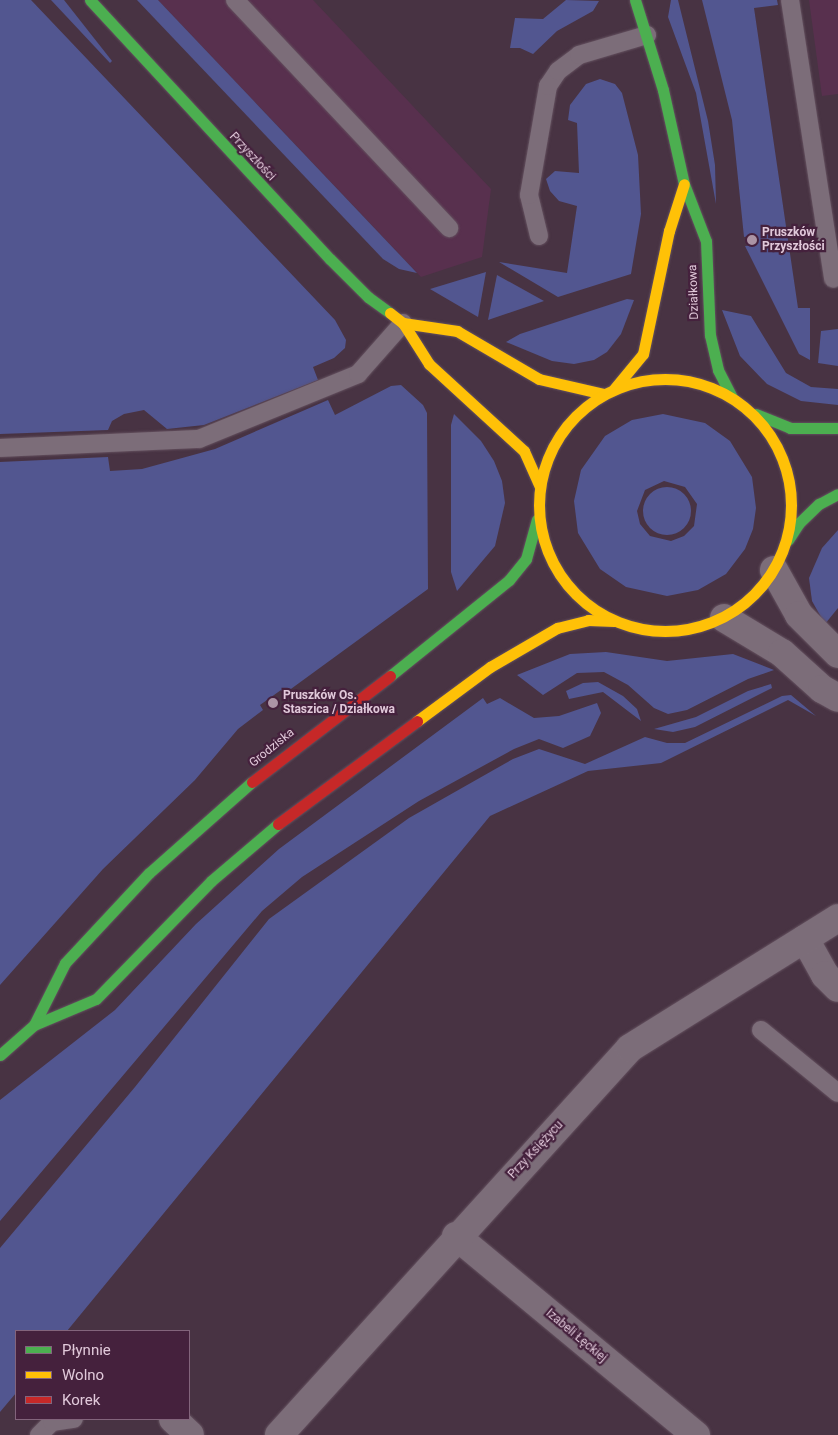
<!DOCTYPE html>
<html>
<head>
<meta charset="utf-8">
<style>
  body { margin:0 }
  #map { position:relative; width:838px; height:1435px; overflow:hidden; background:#483343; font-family:Roboto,sans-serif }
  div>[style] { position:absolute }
  .built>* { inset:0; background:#58304e }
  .green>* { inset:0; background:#525690 }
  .round { border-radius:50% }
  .roads { filter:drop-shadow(0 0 1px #64515f) drop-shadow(0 0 1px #64515f) }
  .lane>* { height:18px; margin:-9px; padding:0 9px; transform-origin:9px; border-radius:9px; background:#7c6d79 }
  .street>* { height:28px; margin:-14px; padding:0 14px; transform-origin:14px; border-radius:14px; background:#7c6d79 }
  .fast>* { height:11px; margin:-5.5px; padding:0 5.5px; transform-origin:5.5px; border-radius:5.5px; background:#4caf50 }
  .slow>* { height:11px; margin:-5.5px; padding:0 5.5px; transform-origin:5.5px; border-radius:5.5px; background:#ffc107 }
  .slow>.ring { margin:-5.5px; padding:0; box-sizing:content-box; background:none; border:11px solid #ffc107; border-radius:50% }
  .jam>* { height:11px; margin:-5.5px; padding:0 5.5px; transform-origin:5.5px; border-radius:5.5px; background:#c62828 }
  .dots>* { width:14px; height:14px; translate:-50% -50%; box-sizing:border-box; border:2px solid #45213d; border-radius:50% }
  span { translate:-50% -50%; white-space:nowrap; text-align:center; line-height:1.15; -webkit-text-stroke:4.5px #45213d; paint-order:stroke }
  .street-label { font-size:12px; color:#e1c9da }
  .poi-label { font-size:12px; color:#e1c9da; font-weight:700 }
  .left { translate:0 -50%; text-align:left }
  .legend { position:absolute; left:15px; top:1330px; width:175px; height:90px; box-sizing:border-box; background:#45213d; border:1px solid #83647c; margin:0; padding:6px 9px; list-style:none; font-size:15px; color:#e1c9da }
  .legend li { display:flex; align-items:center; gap:10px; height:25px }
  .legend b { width:25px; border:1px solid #83647c }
</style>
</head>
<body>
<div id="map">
  <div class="built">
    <div style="clip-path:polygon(158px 0,313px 0,491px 189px,482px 257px,421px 277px)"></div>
    <div style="clip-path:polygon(809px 0,838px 0,838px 94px,822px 96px)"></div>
  </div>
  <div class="green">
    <div style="clip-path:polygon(0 0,31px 0,335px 320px,346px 340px,345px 348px,334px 358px,313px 367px,318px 380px,204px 425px,167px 429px,144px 410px,124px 414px,112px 421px,108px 430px,0 434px)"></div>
    <div style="clip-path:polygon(51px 0,64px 0,112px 61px,110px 63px)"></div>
    <div style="clip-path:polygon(137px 0,158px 0,417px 273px,399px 269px,383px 259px)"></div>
    <div style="clip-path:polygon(566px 0,599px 1px,593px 11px,557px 31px,533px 54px,520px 48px,510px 48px,515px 18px,543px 19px)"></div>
    <div style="clip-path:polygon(671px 0,678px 0,708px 121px,715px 165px,716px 204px,696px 93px,668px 17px)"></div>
    <div style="clip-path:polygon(702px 0,777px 0,778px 5px,754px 8px,798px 308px,810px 308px,810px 360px,799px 354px,745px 246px,757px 245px,756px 235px,744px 237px,732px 120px)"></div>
    <div style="clip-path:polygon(600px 79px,615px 84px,622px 93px,638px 155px,641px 214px,631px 274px,558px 297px,499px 262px,567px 273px,577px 206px,559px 201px,550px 191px,546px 179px,555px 171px,579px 173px,577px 123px,568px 120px,570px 105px,586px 84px)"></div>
    <div style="clip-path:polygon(486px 272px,478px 317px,430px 289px)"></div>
    <div style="clip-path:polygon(497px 275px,544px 301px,488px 320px)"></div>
    <div style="clip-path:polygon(627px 299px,634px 300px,621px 334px,607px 352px,594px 360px,574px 364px,552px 361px,506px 342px,520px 334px)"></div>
    <div style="clip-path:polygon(722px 310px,751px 316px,786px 373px,811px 387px,838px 389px,838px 405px,801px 401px,767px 384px,740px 356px)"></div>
    <div style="clip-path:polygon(838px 329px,838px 366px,818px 363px,821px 331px)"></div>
    <div style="clip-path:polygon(401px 385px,423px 405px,427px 413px,428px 589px,284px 694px,281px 690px,260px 705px,263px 710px,238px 729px,195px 780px,103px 869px,0 985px,0 462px,108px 457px,110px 471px,142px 469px,215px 449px,328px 400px,335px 415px,391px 386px)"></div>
    <div style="clip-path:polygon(454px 414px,481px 441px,494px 461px,502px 481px,505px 503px,495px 546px,457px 591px,451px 572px,451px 425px)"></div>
    <div style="clip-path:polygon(evenodd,663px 414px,705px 423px,730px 441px,752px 477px,756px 508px,753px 529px,745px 549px,726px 574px,698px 590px,667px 596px,626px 587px,600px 569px,578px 533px,574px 501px,581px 470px,605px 436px,632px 420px,663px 414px,664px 481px,685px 487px,697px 504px,694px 526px,684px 536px,671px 541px,650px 536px,640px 524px,637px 511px,645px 490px,664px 481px)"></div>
    <div class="round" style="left:643px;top:487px;width:48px;height:48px"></div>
    <div style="clip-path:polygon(838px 530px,838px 608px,825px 624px,812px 601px,809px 578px,822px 548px)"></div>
    <div style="clip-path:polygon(606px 652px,667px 661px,733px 654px,774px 670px,748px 679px,687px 710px,668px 714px,654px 708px,628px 685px,604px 672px,577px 673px,543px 695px,517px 675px,570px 654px)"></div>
    <div style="clip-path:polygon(598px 682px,623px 696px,637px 709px,641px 721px,603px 692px,569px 699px,566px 691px,583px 683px)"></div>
    <div style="clip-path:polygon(771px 684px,772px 688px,695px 727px,673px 732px,654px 729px,696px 717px,748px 691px)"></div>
    <div style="clip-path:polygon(791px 695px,816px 716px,788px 700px,661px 763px,588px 771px,490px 816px,67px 1331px,16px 1331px,16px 1393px,0 1412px,0 1248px,135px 1087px,269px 919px,409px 818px,513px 759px,539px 749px,585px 764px,645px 737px,667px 743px,685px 743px,782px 696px)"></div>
    <div style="clip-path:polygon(483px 698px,487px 704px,500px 698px,534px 718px,559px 716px,597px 703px,601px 713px,590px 736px,563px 748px,539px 739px,514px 749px,419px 801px,302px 877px,262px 911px,0 1221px,0 1100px,115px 1010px,196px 924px,279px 849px)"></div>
  </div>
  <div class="roads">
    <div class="lane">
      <div style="left:235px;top:0;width:313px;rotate:46.8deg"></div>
      <div style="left:790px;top:0;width:282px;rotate:81.2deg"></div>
      <div style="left:539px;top:236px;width:42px;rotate:-103.7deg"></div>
      <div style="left:529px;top:195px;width:111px;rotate:-80.1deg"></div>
      <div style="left:548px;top:86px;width:18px;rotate:-56deg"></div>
      <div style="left:558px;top:71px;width:26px;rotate:-37deg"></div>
      <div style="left:579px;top:55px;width:71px;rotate:-16.4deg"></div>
      <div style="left:0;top:448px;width:199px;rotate:-2.6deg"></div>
      <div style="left:199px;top:439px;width:172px;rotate:-22.2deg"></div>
      <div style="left:358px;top:374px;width:68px;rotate:-48.6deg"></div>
      <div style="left:761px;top:1030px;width:99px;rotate:39.3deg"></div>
      <div style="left:39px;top:1435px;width:18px;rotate:-45deg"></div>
      <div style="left:52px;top:1422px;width:22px;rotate:-8deg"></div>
    </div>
    <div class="street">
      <div style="left:774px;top:570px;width:51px;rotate:60.9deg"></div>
      <div style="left:799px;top:615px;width:55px;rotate:45deg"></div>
      <div style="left:724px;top:618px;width:68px;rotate:31.1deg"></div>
      <div style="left:782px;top:653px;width:54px;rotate:42deg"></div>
      <div style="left:822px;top:689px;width:18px;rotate:29deg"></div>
      <div style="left:805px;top:939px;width:41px;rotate:60.9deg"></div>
      <div style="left:825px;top:975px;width:18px;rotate:45deg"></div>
      <div style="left:456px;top:1236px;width:312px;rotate:39.7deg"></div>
      <div style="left:173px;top:1419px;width:23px;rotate:43deg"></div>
      <div style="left:279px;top:1435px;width:522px;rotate:-47.79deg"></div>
      <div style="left:630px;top:1048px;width:245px;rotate:-32deg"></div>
    </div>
    <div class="fast">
      <div style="left:90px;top:0;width:353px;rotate:47.2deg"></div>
      <div style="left:330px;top:259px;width:54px;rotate:45deg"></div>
      <div style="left:368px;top:297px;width:27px;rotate:36deg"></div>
      <div style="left:635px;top:0;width:94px;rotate:72.7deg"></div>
      <div style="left:663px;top:90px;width:96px;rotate:77.4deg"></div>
      <div style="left:684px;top:184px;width:61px;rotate:68.9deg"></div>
      <div style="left:706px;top:241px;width:94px;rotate:87.6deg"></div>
      <div style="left:710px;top:335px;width:36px;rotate:77deg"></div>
      <div style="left:718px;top:370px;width:31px;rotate:63deg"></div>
      <div style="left:756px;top:414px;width:37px;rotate:22deg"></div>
      <div style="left:790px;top:428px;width:48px"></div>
      <div style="left:788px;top:540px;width:20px;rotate:-57deg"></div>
      <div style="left:799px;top:523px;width:28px;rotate:-44deg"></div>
      <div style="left:819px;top:504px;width:21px;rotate:-28deg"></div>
      <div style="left:390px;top:676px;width:153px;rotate:-38.9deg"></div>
      <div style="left:509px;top:580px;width:27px;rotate:-51deg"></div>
      <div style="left:526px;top:559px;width:41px;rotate:-74.6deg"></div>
      <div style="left:34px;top:1025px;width:69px;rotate:-63.4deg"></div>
      <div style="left:65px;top:963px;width:123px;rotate:-47deg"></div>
      <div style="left:149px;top:873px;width:137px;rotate:-41.5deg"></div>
      <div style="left:0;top:1055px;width:45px;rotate:-41.4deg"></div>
      <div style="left:34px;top:1025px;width:67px;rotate:-22.8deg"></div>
      <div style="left:96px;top:999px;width:165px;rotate:-45.7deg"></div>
      <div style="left:211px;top:881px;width:88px;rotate:-40.4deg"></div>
    </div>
    <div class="slow">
      <div style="left:390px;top:313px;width:16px;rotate:38deg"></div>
      <div style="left:403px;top:323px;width:49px;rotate:57.6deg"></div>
      <div style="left:429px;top:364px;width:129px;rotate:42.5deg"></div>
      <div style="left:524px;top:451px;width:39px;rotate:66deg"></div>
      <div style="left:403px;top:323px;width:55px;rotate:8.4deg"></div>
      <div style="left:457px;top:331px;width:95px;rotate:30.3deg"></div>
      <div style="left:539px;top:379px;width:67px;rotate:13deg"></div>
      <div class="ring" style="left:539px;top:379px;width:241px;height:241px"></div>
      <div style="left:614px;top:389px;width:45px;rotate:-50.4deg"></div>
      <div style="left:643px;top:354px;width:126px;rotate:-78.1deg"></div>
      <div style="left:669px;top:231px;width:49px;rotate:-72.3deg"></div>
      <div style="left:417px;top:721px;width:91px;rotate:-36.5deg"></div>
      <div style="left:490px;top:667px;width:78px;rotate:-30.2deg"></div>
      <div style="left:557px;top:628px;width:32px;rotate:-14deg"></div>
      <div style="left:588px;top:620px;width:26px;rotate:2deg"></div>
    </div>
    <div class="jam">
      <div style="left:252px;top:782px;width:174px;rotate:-37.5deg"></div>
      <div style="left:278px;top:824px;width:173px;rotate:-36.5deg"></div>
    </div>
  </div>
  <div class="dots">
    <div style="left:752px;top:240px;background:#ab94a5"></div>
    <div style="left:273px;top:703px;background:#ab94a5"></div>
  </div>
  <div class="street-label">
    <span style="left:252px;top:157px;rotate:47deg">Przyszłości</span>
    <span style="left:694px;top:292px;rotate:-92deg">Działkowa</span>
    <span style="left:272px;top:748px;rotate:-39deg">Grodziska</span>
    <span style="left:536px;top:1150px;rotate:-47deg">Przy Księżycu</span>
    <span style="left:576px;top:1336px;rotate:40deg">Izabeli Łęckiej</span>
  </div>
  <div class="poi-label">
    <span class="left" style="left:762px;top:240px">Pruszków<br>Przyszłości</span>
    <span class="left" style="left:283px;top:703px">Pruszków Os.<br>Staszica / Działkowa</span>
  </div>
  <ul class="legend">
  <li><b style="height:6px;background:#4caf50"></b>Płynnie</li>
  <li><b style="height:6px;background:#ffc107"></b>Wolno</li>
  <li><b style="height:6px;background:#c62828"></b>Korek</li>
  </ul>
</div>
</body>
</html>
